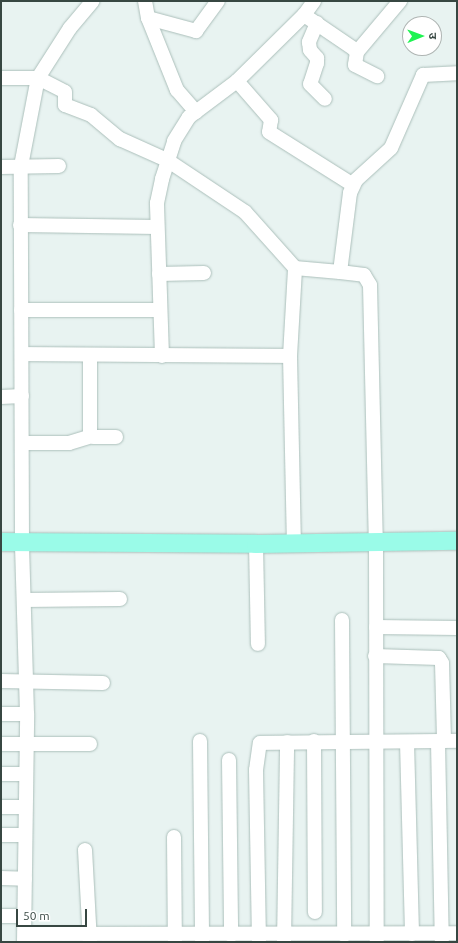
<!DOCTYPE html>
<html>
<head>
<meta charset="utf-8">
<style>
  body { margin:0 }
  #map { position:relative; width:458px; height:943px; overflow:hidden; background:#e8f3f1; font-family:Ubuntu,"Noto Sans Devanagari",sans-serif }
  div>[style] { position:absolute }
  .roads { filter:drop-shadow(0 0 1px #abbfba) drop-shadow(0 0 1px #abbfba) }
  .minor>* { height:14px; margin:-7px; padding:0 7px; transform-origin:7px; border-radius:7px; background:#fff }
  .major>* { height:18px; margin:-9px; padding:0 9px; transform-origin:9px; border-radius:9px; background:#9afbe8 }
  span { translate:-50% -50%; white-space:nowrap; text-align:center; line-height:1.15; -webkit-text-stroke:3px #fff; paint-order:stroke }
  .frame { position:absolute; inset:0; border:2px solid #374742; pointer-events:none }
  .north { position:absolute; left:402px; top:16px; width:40px; height:40px; box-sizing:border-box; background:#fff; border:1px solid #afb5b3; border-radius:50%; rotate:89deg; font-size:11px; font-weight:700; line-height:16px; text-align:center; color:#374742 }
  .north::after { content:''; display:block; margin:auto; width:14px; height:18px; background:#1ff352; clip-path:polygon(50% 0,100% 100%,50% 72%,0 100%) }
  .scale { position:absolute; left:16px; top:909px; width:71px; height:18px; box-sizing:border-box; border:2px solid #374742; border-top:0; padding-left:5px; font-size:12px; line-height:14px; white-space:nowrap; color:#374742; -webkit-text-stroke:3px #fff; paint-order:stroke }
</style>
</head>
<body>
<div id="map">
  <div class="roads">
    <div class="minor">
      <div style="left:145px;top:1px;width:17px;rotate:80deg"></div>
      <div style="left:148px;top:18px;width:78px;rotate:68.1deg"></div>
      <div style="left:177px;top:90px;width:29px;rotate:49deg"></div>
      <div style="left:304px;top:15px;width:60px;rotate:34.2deg"></div>
      <div style="left:354px;top:49px;width:4px;rotate:45deg"></div>
      <div style="left:357px;top:52px;width:13px;rotate:99deg"></div>
      <div style="left:355px;top:65px;width:25px;rotate:27deg"></div>
      <div style="left:148px;top:18px;width:50px;rotate:15.2deg"></div>
      <div style="left:196px;top:31px;width:37px;rotate:-54deg"></div>
      <div style="left:317px;top:23px;width:21px;rotate:113deg"></div>
      <div style="left:309px;top:42px;width:8px;rotate:83deg"></div>
      <div style="left:310px;top:50px;width:11px;rotate:49deg"></div>
      <div style="left:317px;top:58px;width:5px;rotate:90deg"></div>
      <div style="left:317px;top:63px;width:22px;rotate:108deg"></div>
      <div style="left:310px;top:84px;width:21px;rotate:45deg"></div>
      <div style="left:357px;top:52px;width:67px;rotate:-49.9deg"></div>
      <div style="left:1px;top:78px;width:37px"></div>
      <div style="left:38px;top:78px;width:30px;rotate:27deg"></div>
      <div style="left:65px;top:92px;width:13px;rotate:90deg"></div>
      <div style="left:65px;top:105px;width:28px;rotate:21deg"></div>
      <div style="left:91px;top:115px;width:38px;rotate:40deg"></div>
      <div style="left:120px;top:139px;width:51px;rotate:24.1deg"></div>
      <div style="left:167px;top:160px;width:94px;rotate:33.7deg"></div>
      <div style="left:245px;top:212px;width:75px;rotate:48.2deg"></div>
      <div style="left:237px;top:81px;width:52px;rotate:48.9deg"></div>
      <div style="left:271px;top:120px;width:12px;rotate:99deg"></div>
      <div style="left:269px;top:132px;width:99px;rotate:32.2deg"></div>
      <div style="left:1px;top:167px;width:58px;rotate:-1deg"></div>
      <div style="left:20px;top:225px;width:137px;rotate:0.8deg"></div>
      <div style="left:340px;top:272px;width:24px;rotate:7deg"></div>
      <div style="left:364px;top:275px;width:12px;rotate:59deg"></div>
      <div style="left:370px;top:285px;width:257px;rotate:88.7deg"></div>
      <div style="left:376px;top:542px;width:400px;rotate:89.9deg"></div>
      <div style="left:159px;top:274px;width:45px;rotate:-1.3deg"></div>
      <div style="left:21px;top:310px;width:139px"></div>
      <div style="left:22px;top:354px;width:268px;rotate:0.4deg"></div>
      <div style="left:290px;top:356px;width:88px;rotate:-86.7deg"></div>
      <div style="left:295px;top:268px;width:45px;rotate:5.1deg"></div>
      <div style="left:340px;top:272px;width:80px;rotate:-82.8deg"></div>
      <div style="left:350px;top:193px;width:14px;rotate:-65deg"></div>
      <div style="left:356px;top:180px;width:47px;rotate:-42.4deg"></div>
      <div style="left:391px;top:148px;width:80px;rotate:-66.3deg"></div>
      <div style="left:423px;top:75px;width:34px;rotate:-3deg"></div>
      <div style="left:90px;top:355px;width:79px;rotate:90deg"></div>
      <div style="left:90px;top:434px;width:5px;rotate:37deg"></div>
      <div style="left:94px;top:437px;width:22px"></div>
      <div style="left:162px;top:356px;width:153px;rotate:-91.9deg"></div>
      <div style="left:157px;top:203px;width:25px;rotate:-78deg"></div>
      <div style="left:162px;top:179px;width:40px;rotate:-72deg"></div>
      <div style="left:174px;top:141px;width:28px;rotate:-58deg"></div>
      <div style="left:189px;top:117px;width:60px;rotate:-36.9deg"></div>
      <div style="left:237px;top:81px;width:94px;rotate:-44.6deg"></div>
      <div style="left:304px;top:15px;width:17px;rotate:-54deg"></div>
      <div style="left:290px;top:356px;width:187px;rotate:88.8deg"></div>
      <div style="left:1px;top:397px;width:21px;rotate:-3deg"></div>
      <div style="left:22px;top:443px;width:47px"></div>
      <div style="left:69px;top:443px;width:24px;rotate:-17deg"></div>
      <div style="left:256px;top:544px;width:100px;rotate:88.9deg"></div>
      <div style="left:24px;top:600px;width:96px;rotate:-0.6deg"></div>
      <div style="left:342px;top:620px;width:315px;rotate:89.6deg"></div>
      <div style="left:376px;top:627px;width:81px;rotate:0.7deg"></div>
      <div style="left:375px;top:656px;width:64px;rotate:1.8deg"></div>
      <div style="left:439px;top:658px;width:6px;rotate:59deg"></div>
      <div style="left:442px;top:663px;width:78px;rotate:88.5deg"></div>
      <div style="left:1px;top:681px;width:102px;rotate:1.1deg"></div>
      <div style="left:1px;top:714px;width:26px"></div>
      <div style="left:200px;top:741px;width:201px;rotate:89.4deg"></div>
      <div style="left:314px;top:741px;width:171px;rotate:89.7deg"></div>
      <div style="left:407px;top:742px;width:192px;rotate:88.5deg"></div>
      <div style="left:438px;top:742px;width:200px;rotate:88.9deg"></div>
      <div style="left:1px;top:744px;width:89px"></div>
      <div style="left:229px;top:760px;width:175px;rotate:89.3deg"></div>
      <div style="left:1px;top:774px;width:24px"></div>
      <div style="left:1px;top:807px;width:23px"></div>
      <div style="left:1px;top:835px;width:24px"></div>
      <div style="left:174px;top:837px;width:105px;rotate:89.5deg"></div>
      <div style="left:85px;top:850px;width:92px;rotate:86.9deg"></div>
      <div style="left:1px;top:878px;width:24px;rotate:2deg"></div>
      <div style="left:1px;top:916px;width:24px"></div>
      <div style="left:25px;top:934px;width:432px;rotate:-0.1deg"></div>
      <div style="left:24px;top:942px;width:228px;rotate:-89.2deg"></div>
      <div style="left:27px;top:714px;width:172px;rotate:-91.7deg"></div>
      <div style="left:22px;top:542px;width:376px;rotate:-90.2deg"></div>
      <div style="left:21px;top:166px;width:90px;rotate:-79.1deg"></div>
      <div style="left:38px;top:78px;width:59px;rotate:-57.4deg"></div>
      <div style="left:70px;top:28px;width:35px;rotate:-50deg"></div>
      <div style="left:259px;top:942px;width:172px;rotate:-91deg"></div>
      <div style="left:256px;top:770px;width:27px;rotate:-82deg"></div>
      <div style="left:260px;top:743px;width:197px;rotate:-0.6deg"></div>
      <div style="left:284px;top:942px;width:200px;rotate:-89.1deg"></div>
    </div>
    <div class="major">
      <div style="left:1px;top:542px;width:255px;rotate:0.4deg"></div>
      <div style="left:256px;top:544px;width:201px;rotate:-0.9deg"></div>
    </div>
  </div>
  <div class="frame"></div>
  <div class="north">उ</div>
  <div class="scale">50 m</div>
</div>
</body>
</html>
